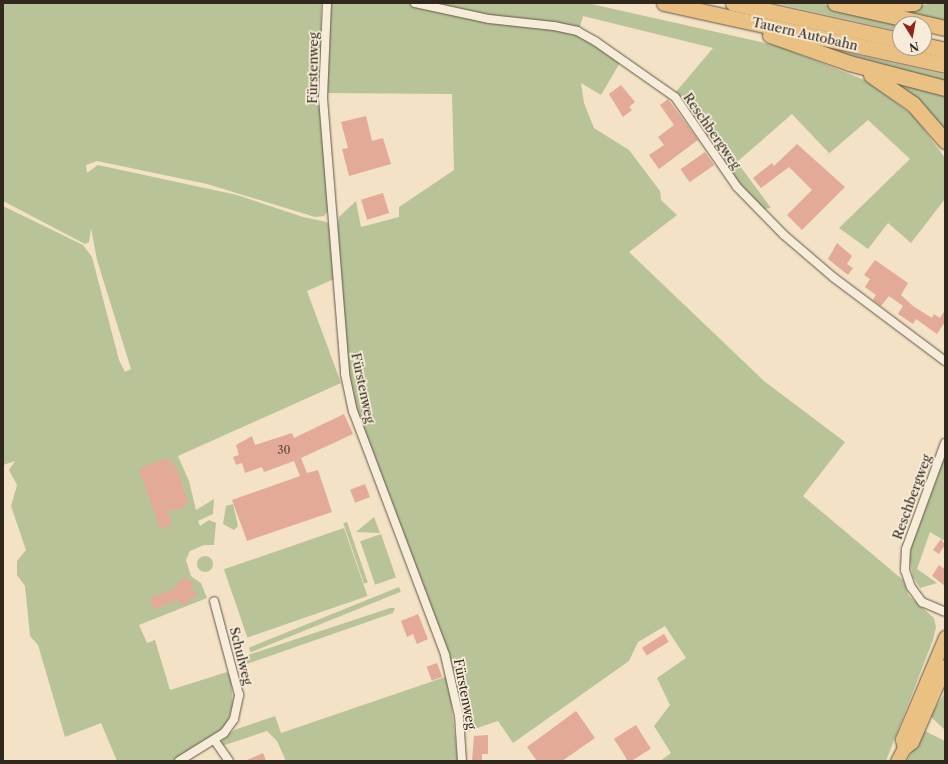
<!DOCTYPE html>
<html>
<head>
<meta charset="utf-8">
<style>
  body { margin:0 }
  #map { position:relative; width:948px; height:764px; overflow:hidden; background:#f3e2c5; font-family:"Libre Caslon Text",serif }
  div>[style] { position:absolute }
  .green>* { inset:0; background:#b8c497; transform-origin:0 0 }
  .round { border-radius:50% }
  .building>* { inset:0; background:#e2aa97; transform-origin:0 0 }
  .roads { filter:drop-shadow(0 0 1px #615647) drop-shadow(0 0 1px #615647) }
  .street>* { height:8px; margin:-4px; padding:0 4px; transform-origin:4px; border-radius:4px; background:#f7ecd9 }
  .primary>* { height:13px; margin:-6.5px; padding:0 6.5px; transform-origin:6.5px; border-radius:6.5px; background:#eac182 }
  .highway>* { height:15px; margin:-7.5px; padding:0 7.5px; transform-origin:7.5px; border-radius:7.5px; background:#eac182 }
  span { translate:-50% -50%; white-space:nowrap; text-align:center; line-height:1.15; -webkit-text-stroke:3.5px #f7ecd9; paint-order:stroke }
  .number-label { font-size:11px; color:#5c483c }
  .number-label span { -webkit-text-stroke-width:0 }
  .street-label { font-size:13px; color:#30271d }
  .frame { position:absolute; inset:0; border:4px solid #30271d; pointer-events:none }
  .north { position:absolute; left:892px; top:16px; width:40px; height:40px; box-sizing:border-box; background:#f7ecd9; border:1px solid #a79d8e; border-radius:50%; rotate:169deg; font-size:11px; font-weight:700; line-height:16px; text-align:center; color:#30271d }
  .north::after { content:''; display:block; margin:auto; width:14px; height:18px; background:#8f2418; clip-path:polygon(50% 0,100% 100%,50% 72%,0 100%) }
</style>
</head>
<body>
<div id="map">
  <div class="green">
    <div style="clip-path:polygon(3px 3px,321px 3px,321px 94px,329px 210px,324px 216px,315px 217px,207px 184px,97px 161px,86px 165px,87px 173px,98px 165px,237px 195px,303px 217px,327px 222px,331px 229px,334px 279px,307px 291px,341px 383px,178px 456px,189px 481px,196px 510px,214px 499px,213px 514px,198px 521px,200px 526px,209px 520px,216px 523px,214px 545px,204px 545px,190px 551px,186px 560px,191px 576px,201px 583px,207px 598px,139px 625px,147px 643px,155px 640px,170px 690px,227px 672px,231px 677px,233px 706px,226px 725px,212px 739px,173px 761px,117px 761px,101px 723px,65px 737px,38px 645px,30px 636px,25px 586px,17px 575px,17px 561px,26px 550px,11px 506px,17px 485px,9px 470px,15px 461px,3px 465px,3px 206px,83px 245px,92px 257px,119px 360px,125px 372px,131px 369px,97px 260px,91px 228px,89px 242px,85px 244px,3px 201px)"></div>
    <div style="clip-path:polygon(328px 3px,406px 3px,432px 10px,541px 26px,578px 35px,621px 61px,601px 95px,581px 83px,584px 103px,594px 128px,629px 150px,660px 191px,661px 200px,677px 215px,629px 252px,764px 381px,845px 442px,803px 496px,903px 580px,909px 596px,934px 618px,936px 627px,933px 640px,886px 761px,660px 761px,671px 753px,654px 726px,670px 705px,657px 678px,686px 658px,665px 626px,638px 642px,629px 661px,513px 743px,498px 721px,462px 733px,452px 668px,354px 404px,348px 373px,336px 233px,339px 217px,356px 201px,361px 227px,399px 217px,399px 207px,454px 170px,452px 94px,327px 93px)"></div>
    <div style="clip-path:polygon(424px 3px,587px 3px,778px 46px,865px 80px,914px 116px,945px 158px,945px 199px,911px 243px,888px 223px,868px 249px,839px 228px,910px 159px,868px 120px,825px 157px,829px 153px,792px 114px,737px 162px,771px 208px,764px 209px,731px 174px,675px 93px,713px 48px,583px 16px,579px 30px,495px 19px)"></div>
    <div style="clip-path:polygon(776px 3px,819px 3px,913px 24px,900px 24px,900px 31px)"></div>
    <div style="clip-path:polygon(933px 3px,945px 3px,945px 22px,899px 10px)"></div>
    <div style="clip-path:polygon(830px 49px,945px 75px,945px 84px,915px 77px)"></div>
    <div style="clip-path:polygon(885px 78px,945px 93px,945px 133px)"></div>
    <div style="clip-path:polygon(945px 452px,945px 541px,930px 532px,917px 569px,937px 583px,920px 588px,913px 577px,909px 558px,913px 538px)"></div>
    <div style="clip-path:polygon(233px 504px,238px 526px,234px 530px,223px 524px,226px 506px)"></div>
    <div style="clip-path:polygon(374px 517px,380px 533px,356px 532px)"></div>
    <div style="left:347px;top:522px;width:64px;height:4px;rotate:71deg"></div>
    <div style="left:344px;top:528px;width:72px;height:127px;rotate:71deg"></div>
    <div style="left:381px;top:534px;width:46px;height:22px;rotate:71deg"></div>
    <div class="round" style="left:197px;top:556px;width:16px;height:16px"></div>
    <div style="left:399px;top:587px;width:5px;height:162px;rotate:68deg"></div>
    <div style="clip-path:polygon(390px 608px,395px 608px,393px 613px,241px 666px,248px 655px)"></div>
    <div style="clip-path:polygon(448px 676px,458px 761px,286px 761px,277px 741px,267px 731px,222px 746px,222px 740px,234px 730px,275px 716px,281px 733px)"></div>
    <div style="clip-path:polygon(945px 693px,945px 730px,930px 716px)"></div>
    <div style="clip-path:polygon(923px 730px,945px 741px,945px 761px,907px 761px)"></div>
  </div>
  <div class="building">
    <div style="clip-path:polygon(621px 85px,635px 102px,629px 107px,632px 110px,623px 117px,609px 94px)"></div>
    <div style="clip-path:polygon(668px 99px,698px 140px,659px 169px,649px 155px,664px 145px,658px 137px,674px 125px,660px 105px)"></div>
    <div style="clip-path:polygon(366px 116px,372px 141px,383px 138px,391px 164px,349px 176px,342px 149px,348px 148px,341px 122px)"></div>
    <div style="clip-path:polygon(797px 144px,845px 187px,802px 230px,787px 215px,812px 190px,789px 167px,761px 188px,753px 178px,772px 163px,774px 166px)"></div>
    <div style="left:705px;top:152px;width:16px;height:30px;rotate:55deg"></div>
    <div style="left:383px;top:193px;width:21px;height:23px;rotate:73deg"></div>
    <div style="clip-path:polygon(837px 243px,852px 256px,847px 264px,853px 268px,848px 275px,828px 259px)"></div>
    <div style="clip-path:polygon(875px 260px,908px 283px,901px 295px,913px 306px,932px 318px,934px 314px,940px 318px,945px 310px,945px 322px,937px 334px,916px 319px,913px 324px,898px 314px,903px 306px,889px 296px,881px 306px,873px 300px,876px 295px,865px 287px,870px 279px,864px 275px)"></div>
    <div style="clip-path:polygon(344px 414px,353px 434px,301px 458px,307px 473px,318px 470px,332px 512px,247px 541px,232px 500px,300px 476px,294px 461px,264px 472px,262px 467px,245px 473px,242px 463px,236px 465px,233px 457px,239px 455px,236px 445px,252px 436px,255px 445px,292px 433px,294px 438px)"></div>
    <div style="clip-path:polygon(167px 458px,177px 468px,188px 503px,181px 509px,167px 511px,172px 525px,160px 529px,139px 469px)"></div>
    <div style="left:365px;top:484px;width:14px;height:16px;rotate:69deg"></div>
    <div style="clip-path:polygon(941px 539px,945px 545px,939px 554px,933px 550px)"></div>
    <div style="clip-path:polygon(939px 565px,945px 569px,945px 586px,932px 576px)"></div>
    <div style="clip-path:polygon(184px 577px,194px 584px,191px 589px,197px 593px,193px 598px,182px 606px,178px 600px,154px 610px,150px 598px,172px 590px)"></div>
    <div style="clip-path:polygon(418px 614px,428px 639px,417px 644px,413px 634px,407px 637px,401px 621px)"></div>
    <div style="left:664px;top:634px;width:9px;height:26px;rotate:58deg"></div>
    <div style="left:437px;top:663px;width:15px;height:11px;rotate:70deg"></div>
    <div style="clip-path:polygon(576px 711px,595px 738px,562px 761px,537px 761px,527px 747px)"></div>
    <div style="left:636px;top:725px;width:28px;height:26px;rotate:58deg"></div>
    <div style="clip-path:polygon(488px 735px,488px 754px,482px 754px,482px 761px,472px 761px,474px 736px)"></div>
    <div style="clip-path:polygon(263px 753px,266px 761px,245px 761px)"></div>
  </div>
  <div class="roads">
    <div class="street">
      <div style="left:327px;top:3px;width:95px;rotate:92.4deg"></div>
      <div style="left:323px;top:98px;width:277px;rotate:85.4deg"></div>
      <div style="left:345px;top:374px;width:38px;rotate:78deg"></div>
      <div style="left:353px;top:411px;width:261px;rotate:69.3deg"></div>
      <div style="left:445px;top:655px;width:63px;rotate:77.1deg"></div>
      <div style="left:459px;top:716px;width:45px;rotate:86.2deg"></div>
      <div style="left:415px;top:3px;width:76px;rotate:12.2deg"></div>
      <div style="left:489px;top:19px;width:65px;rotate:6.1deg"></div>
      <div style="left:554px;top:26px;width:24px;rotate:12deg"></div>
      <div style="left:577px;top:31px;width:21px;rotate:29deg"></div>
      <div style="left:595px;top:41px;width:98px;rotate:35deg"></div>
      <div style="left:675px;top:97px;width:109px;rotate:55.4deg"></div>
      <div style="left:737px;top:187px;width:67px;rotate:45.6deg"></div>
      <div style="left:784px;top:235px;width:65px;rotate:40.6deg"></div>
      <div style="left:833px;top:277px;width:140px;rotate:36.9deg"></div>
      <div style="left:945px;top:443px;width:113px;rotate:110.2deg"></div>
      <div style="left:906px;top:549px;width:21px;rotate:93deg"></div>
      <div style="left:905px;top:570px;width:18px;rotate:71deg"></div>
      <div style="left:911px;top:587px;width:19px;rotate:54deg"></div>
      <div style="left:922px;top:602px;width:25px;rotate:23deg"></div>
      <div style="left:215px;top:741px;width:24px;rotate:55deg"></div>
      <div style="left:179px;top:761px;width:53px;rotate:-31.9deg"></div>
      <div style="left:224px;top:733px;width:17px;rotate:-54deg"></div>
      <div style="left:234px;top:719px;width:25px;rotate:-78deg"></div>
      <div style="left:239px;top:695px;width:97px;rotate:-104.9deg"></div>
    </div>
    <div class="primary">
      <div style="left:904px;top:748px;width:9px;rotate:-103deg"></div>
      <div style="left:902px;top:739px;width:111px;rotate:-67.1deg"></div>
      <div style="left:897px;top:761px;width:15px;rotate:-62deg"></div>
      <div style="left:904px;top:748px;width:10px;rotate:-37deg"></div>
      <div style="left:912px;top:742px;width:83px;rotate:-66.5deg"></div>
    </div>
    <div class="highway">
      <div style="left:664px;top:3px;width:288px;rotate:12.4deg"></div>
      <div style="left:733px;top:3px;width:171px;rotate:12.5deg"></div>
      <div style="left:835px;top:3px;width:113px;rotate:12.8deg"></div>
      <div style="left:873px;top:6px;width:41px;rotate:-4.2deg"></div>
      <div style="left:770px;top:35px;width:84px;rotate:19.5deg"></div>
      <div style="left:849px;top:63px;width:99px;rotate:14.6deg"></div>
      <div style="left:924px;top:45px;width:22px;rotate:13deg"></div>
      <div style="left:871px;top:75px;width:51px;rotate:34.6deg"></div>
      <div style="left:913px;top:104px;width:49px;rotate:49.1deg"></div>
    </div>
  </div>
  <div class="number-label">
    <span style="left:284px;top:450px">30</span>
  </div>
  <div class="street-label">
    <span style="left:805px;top:34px;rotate:13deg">Tauern Autobahn</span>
    <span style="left:313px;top:68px;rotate:-89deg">Fürstenweg</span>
    <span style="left:712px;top:131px;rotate:55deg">Reschbergweg</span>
    <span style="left:363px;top:388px;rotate:78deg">Fürstenweg</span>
    <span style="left:912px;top:497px;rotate:-70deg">Reschbergweg</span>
    <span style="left:241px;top:656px;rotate:76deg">Schulweg</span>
    <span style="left:465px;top:694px;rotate:79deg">Fürstenweg</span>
  </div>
  <div class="frame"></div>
  <div class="north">N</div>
</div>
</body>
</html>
